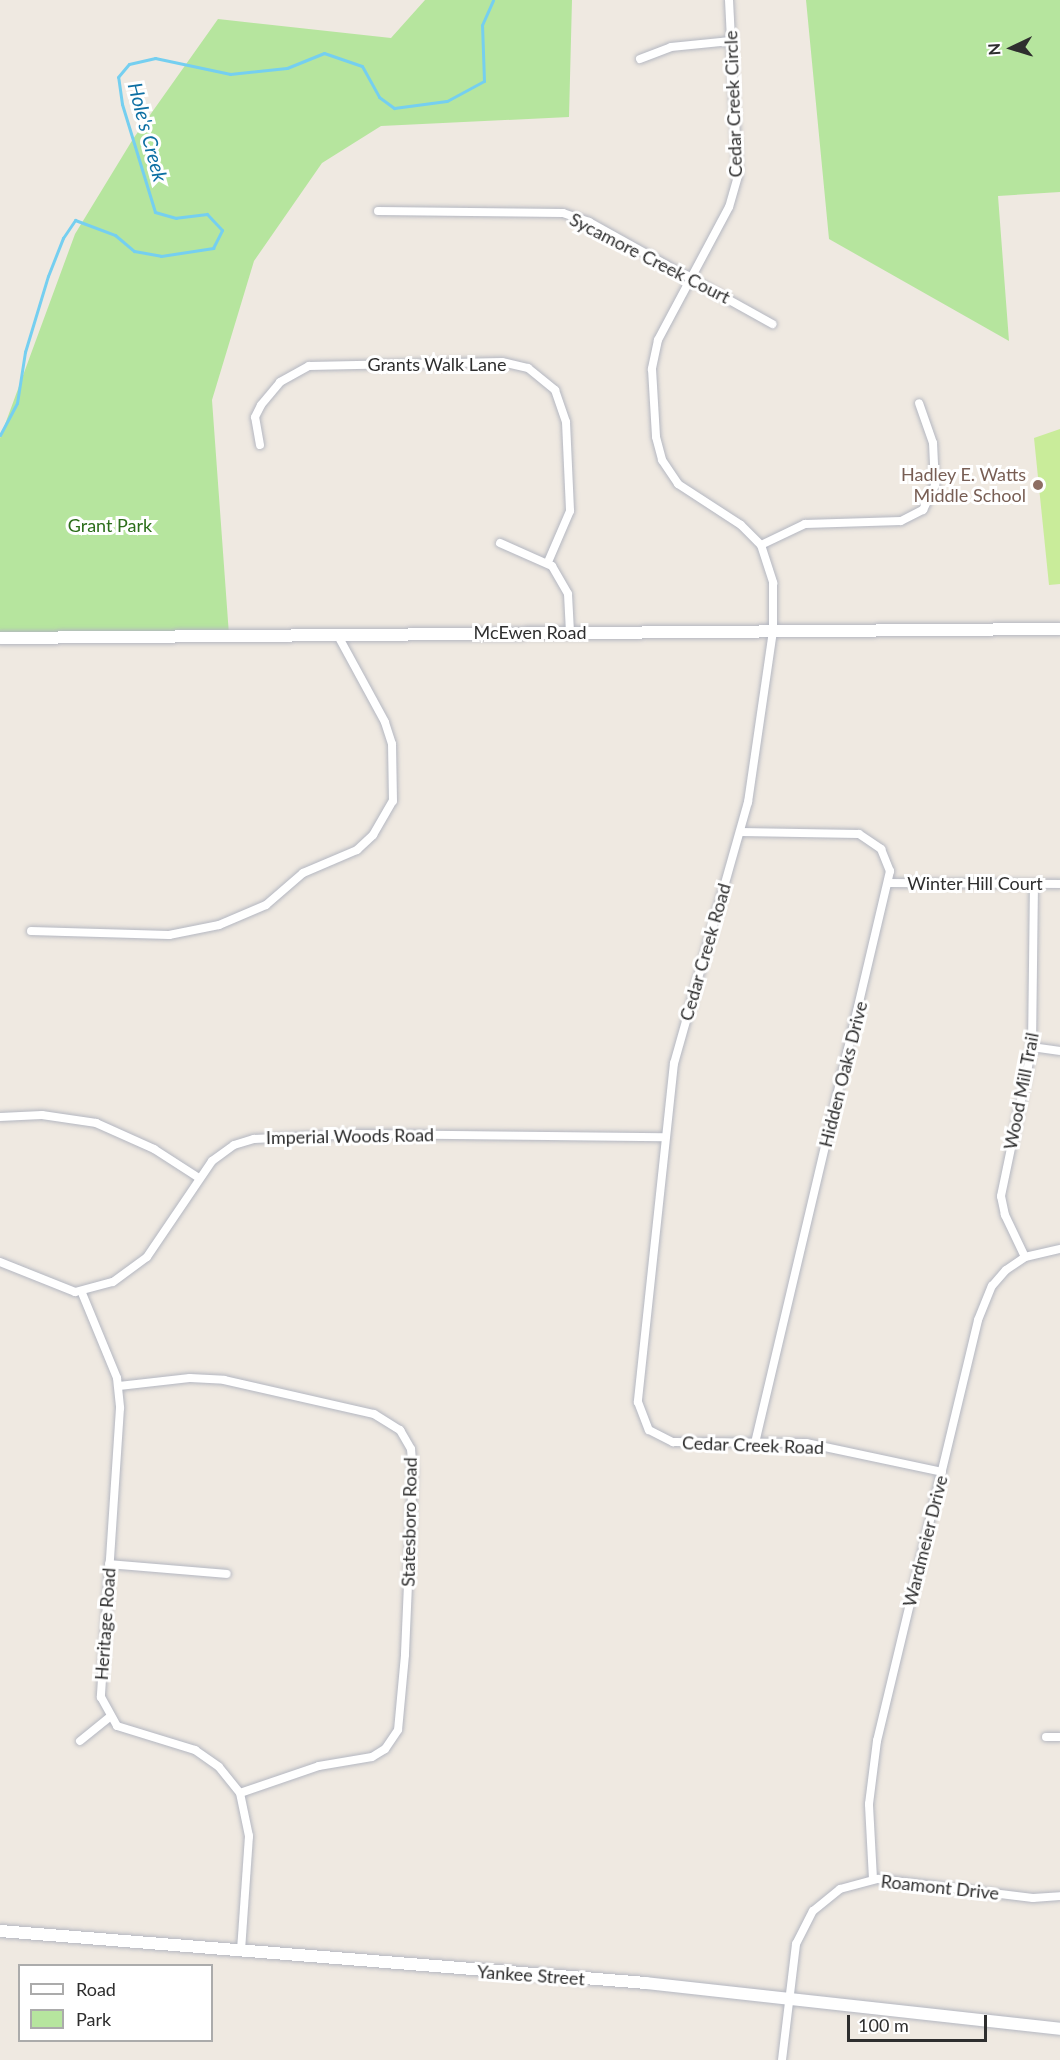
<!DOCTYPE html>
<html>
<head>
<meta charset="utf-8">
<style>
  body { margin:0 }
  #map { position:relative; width:1060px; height:2060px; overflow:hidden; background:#efe9e1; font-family:Lato,sans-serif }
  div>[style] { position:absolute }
  .green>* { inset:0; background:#b6e59e }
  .pitch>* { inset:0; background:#c9ec9a }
  .stream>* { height:3px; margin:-1.5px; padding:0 1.5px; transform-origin:1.5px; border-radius:1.5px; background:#75cff0 }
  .roads { filter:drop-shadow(0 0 2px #b4b7c1) drop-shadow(0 0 2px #b4b7c1) }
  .street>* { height:8px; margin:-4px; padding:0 4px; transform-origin:4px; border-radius:4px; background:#fff }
  .secondary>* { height:12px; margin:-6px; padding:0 6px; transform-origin:6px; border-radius:6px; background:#fff }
  .dots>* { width:16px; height:16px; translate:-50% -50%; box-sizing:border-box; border:3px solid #fff; border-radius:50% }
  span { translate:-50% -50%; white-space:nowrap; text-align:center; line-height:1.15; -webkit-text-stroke:6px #fff; paint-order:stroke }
  .street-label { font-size:18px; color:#2e2e2e }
  .education-label { font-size:18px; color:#785e54 }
  .right { translate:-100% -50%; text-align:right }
  .park-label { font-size:18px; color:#2c6e1b }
  .water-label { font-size:20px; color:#0d6fa3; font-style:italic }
  .legend { position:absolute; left:18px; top:1964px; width:195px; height:78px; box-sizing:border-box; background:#fff; border:2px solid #ababab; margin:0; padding:8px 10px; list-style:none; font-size:18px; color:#2e2e2e }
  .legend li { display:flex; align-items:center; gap:12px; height:30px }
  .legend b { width:30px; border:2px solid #ababab }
  .north { position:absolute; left:982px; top:18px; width:60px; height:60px; -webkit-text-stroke:4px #fff; paint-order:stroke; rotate:266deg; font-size:16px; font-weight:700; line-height:24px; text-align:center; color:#2e2e2e }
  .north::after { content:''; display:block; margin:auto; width:21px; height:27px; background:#2e2e2e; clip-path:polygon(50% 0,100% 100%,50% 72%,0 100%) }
  .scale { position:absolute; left:847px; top:2015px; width:140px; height:27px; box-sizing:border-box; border:3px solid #2e2e2e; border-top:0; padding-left:8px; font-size:18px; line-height:21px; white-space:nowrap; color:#2e2e2e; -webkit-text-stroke:4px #fff; paint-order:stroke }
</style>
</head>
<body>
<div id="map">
  <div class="green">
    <div style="clip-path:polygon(425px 0,572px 0,569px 117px,381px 126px,322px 163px,254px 261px,212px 400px,229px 635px,0 638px,0 438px,75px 234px,133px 139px,218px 19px,391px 38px)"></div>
    <div style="clip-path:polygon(806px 0,1060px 0,1060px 192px,998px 196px,1009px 341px,829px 239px)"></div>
  </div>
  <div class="pitch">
    <div style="clip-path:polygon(1060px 429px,1060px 584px,1049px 585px,1034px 438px)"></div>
  </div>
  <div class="stream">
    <div style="left:0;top:435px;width:36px;rotate:-62deg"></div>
    <div style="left:17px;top:403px;width:52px;rotate:-81.1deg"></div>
    <div style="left:25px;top:352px;width:79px;rotate:-73.2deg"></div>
    <div style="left:48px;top:276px;width:41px;rotate:-68.5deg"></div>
    <div style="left:63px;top:238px;width:22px;rotate:-56deg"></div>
    <div style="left:75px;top:220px;width:43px;rotate:20.6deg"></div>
    <div style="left:115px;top:235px;width:25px;rotate:40deg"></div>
    <div style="left:134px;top:251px;width:27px;rotate:10deg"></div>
    <div style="left:161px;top:256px;width:53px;rotate:-8.7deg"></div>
    <div style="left:213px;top:248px;width:20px;rotate:-63deg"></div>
    <div style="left:222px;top:230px;width:22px;rotate:-133deg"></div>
    <div style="left:207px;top:214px;width:31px;rotate:173deg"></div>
    <div style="left:176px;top:218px;width:22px;rotate:-164deg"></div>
    <div style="left:155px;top:212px;width:113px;rotate:-107deg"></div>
    <div style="left:122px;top:104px;width:27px;rotate:-98deg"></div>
    <div style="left:118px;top:77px;width:17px;rotate:-50deg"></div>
    <div style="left:129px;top:64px;width:27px;rotate:-13deg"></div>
    <div style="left:155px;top:58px;width:77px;rotate:12deg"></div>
    <div style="left:230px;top:74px;width:57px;rotate:-6deg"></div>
    <div style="left:287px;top:68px;width:40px;rotate:-22deg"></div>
    <div style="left:324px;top:53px;width:40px;rotate:18.9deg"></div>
    <div style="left:362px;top:66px;width:35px;rotate:61deg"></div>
    <div style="left:379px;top:97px;width:19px;rotate:36deg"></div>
    <div style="left:394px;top:108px;width:53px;rotate:-7.5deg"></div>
    <div style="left:447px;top:101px;width:42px;rotate:-28.4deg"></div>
    <div style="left:484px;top:81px;width:56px;rotate:-92deg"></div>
    <div style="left:482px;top:25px;width:27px;rotate:-66deg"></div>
  </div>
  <div class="roads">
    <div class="street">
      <div style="left:729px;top:0;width:176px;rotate:87.1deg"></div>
      <div style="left:738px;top:176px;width:32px;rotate:106deg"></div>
      <div style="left:729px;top:207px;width:151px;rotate:118.1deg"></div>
      <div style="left:658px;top:340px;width:30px;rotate:102deg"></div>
      <div style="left:652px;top:369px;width:68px;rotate:86.6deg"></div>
      <div style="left:656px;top:437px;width:24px;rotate:75deg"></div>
      <div style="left:662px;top:460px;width:29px;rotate:56deg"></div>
      <div style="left:678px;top:484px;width:75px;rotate:33.1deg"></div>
      <div style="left:741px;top:525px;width:28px;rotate:45deg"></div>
      <div style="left:761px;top:545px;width:40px;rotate:72deg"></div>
      <div style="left:773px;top:583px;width:48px;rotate:90deg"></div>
      <div style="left:773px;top:631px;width:173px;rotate:98.3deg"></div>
      <div style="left:748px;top:802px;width:271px;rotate:105.8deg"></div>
      <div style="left:674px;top:1063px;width:341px;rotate:96.1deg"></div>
      <div style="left:638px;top:1402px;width:30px;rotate:69deg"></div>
      <div style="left:649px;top:1430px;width:27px;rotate:27deg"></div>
      <div style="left:673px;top:1442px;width:133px;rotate:0.4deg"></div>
      <div style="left:806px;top:1443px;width:139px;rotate:12deg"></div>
      <div style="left:640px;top:59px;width:33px;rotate:-21deg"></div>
      <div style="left:671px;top:47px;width:60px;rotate:-5.7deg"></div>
      <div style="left:378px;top:211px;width:185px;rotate:0.6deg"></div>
      <div style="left:563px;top:213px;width:28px;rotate:19deg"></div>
      <div style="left:589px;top:222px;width:210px;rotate:29.1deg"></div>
      <div style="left:260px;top:445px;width:28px;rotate:-100deg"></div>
      <div style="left:255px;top:417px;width:13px;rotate:-63deg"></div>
      <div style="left:261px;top:405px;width:30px;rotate:-50deg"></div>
      <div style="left:280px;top:382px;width:33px;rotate:-29deg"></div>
      <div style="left:309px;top:366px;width:193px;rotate:-1.2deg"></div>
      <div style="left:502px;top:362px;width:27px;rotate:13deg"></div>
      <div style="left:528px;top:368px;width:35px;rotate:39deg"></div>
      <div style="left:555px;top:390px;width:34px;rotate:71deg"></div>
      <div style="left:566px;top:422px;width:89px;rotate:87.4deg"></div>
      <div style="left:570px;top:511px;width:56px;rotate:113.3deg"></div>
      <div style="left:500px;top:543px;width:57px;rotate:23.9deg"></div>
      <div style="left:552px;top:566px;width:32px;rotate:60deg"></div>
      <div style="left:568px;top:594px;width:38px;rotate:87deg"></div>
      <div style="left:761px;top:545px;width:49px;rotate:-25.5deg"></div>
      <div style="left:805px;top:524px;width:96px;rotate:-1.8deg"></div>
      <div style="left:901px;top:521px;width:25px;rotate:-27deg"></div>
      <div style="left:923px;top:510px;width:28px;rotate:-64deg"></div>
      <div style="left:935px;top:485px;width:42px;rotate:-92.7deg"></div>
      <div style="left:933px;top:443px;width:42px;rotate:-109.3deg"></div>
      <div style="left:740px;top:832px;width:119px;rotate:1deg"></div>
      <div style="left:859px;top:834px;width:27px;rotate:34deg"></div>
      <div style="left:881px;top:849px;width:24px;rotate:68deg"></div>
      <div style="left:890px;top:871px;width:588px;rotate:103.28deg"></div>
      <div style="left:890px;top:883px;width:170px;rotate:0.3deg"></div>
      <div style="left:31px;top:931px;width:138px;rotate:1.7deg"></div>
      <div style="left:169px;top:935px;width:51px;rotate:-11.3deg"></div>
      <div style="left:219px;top:925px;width:51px;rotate:-23.1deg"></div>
      <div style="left:266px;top:905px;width:49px;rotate:-40.9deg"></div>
      <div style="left:303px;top:873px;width:59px;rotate:-23.1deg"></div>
      <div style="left:357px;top:850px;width:22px;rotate:-43deg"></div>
      <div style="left:373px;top:835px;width:39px;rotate:-60deg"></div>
      <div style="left:393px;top:801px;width:57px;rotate:-91deg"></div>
      <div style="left:392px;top:744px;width:23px;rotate:-108deg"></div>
      <div style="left:385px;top:722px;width:100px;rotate:-118.6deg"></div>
      <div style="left:1032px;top:1047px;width:28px;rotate:8deg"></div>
      <div style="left:0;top:1117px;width:42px;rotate:-2.7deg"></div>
      <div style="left:42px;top:1115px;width:55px;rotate:8.4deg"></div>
      <div style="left:96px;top:1123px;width:64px;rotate:24.1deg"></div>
      <div style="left:154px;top:1149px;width:54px;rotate:32.8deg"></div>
      <div style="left:1025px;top:1257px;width:47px;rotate:-115.5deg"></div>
      <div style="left:1005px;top:1215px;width:19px;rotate:-102deg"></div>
      <div style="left:1001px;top:1196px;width:152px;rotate:-78.2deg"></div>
      <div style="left:1032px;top:1047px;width:163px;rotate:-89.3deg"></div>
      <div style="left:0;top:1262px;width:81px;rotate:21.8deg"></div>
      <div style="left:75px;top:1292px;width:39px;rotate:-15deg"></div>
      <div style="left:113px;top:1282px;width:42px;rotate:-36.3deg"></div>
      <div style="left:147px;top:1257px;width:116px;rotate:-55.9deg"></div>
      <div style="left:212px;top:1161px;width:27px;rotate:-36deg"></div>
      <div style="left:234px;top:1145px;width:21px;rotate:-17deg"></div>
      <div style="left:254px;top:1139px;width:104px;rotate:-2.8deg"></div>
      <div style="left:358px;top:1134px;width:307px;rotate:0.6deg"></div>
      <div style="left:82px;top:1293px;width:92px;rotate:67.6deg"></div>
      <div style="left:117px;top:1378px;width:30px;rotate:84deg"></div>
      <div style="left:120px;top:1408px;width:290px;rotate:93.8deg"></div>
      <div style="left:101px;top:1697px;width:33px;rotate:61deg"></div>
      <div style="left:117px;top:1726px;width:82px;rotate:17.1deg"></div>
      <div style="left:195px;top:1750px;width:29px;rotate:35deg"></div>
      <div style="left:219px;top:1767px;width:33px;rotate:51deg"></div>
      <div style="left:240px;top:1793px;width:44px;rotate:78.2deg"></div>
      <div style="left:249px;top:1836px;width:114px;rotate:94deg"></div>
      <div style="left:119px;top:1386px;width:71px;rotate:-6.4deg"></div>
      <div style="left:190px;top:1378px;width:34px;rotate:3deg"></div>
      <div style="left:224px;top:1380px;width:154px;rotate:12.8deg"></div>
      <div style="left:374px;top:1414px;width:31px;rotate:32deg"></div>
      <div style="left:400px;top:1430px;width:22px;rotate:60deg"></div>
      <div style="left:411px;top:1449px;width:21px;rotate:85deg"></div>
      <div style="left:413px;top:1470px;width:185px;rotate:92.5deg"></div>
      <div style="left:405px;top:1655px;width:75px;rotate:95.3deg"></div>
      <div style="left:398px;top:1730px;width:23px;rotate:124deg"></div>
      <div style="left:385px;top:1749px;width:15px;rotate:148deg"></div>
      <div style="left:372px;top:1757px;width:54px;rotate:170.4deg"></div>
      <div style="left:319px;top:1766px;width:83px;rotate:161.1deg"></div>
      <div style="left:109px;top:1564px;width:118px;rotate:4.8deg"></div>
      <div style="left:1046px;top:1737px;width:14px"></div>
      <div style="left:80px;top:1741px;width:38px;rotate:-39deg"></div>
      <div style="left:873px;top:1879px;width:75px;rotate:-93.1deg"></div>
      <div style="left:869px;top:1804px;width:64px;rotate:-82.8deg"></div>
      <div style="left:877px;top:1741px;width:433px;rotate:-76.5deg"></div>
      <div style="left:978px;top:1320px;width:37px;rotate:-68deg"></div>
      <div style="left:992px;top:1286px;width:21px;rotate:-49deg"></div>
      <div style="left:1006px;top:1270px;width:23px;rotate:-34deg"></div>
      <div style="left:1025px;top:1257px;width:36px;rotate:-13deg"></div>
      <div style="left:782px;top:2060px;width:117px;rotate:-83.1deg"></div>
      <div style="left:796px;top:1944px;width:37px;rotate:-63deg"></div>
      <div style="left:813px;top:1911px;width:35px;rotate:-39deg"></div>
      <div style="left:840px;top:1889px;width:39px;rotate:-15deg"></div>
      <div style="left:878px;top:1879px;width:156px;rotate:7deg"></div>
      <div style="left:1033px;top:1898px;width:27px;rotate:-4deg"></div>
    </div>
    <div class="secondary">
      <div style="left:0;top:638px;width:1060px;rotate:-0.49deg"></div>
      <div style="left:0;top:1931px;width:648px;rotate:4.6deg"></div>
      <div style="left:646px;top:1983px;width:417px;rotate:6.3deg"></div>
    </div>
  </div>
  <div class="dots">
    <div style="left:1038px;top:485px;background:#8d6e63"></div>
  </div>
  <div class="street-label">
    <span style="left:733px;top:104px;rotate:-92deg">Cedar Creek Circle</span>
    <span style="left:650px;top:258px;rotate:27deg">Sycamore Creek Court</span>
    <span style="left:437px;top:364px">Grants Walk Lane</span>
    <span style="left:530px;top:632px">McEwen Road</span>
    <span style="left:975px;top:883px">Winter Hill Court</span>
    <span style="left:705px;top:952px;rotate:-74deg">Cedar Creek Road</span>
    <span style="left:843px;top:1074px;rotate:-76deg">Hidden Oaks Drive</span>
    <span style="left:1021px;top:1091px;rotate:-79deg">Wood Mill Trail</span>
    <span style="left:350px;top:1136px;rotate:-1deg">Imperial Woods Road</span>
    <span style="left:753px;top:1445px;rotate:2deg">Cedar Creek Road</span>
    <span style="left:409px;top:1522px;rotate:-89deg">Statesboro Road</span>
    <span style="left:925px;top:1541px;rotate:-76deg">Wardmeier Drive</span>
    <span style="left:105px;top:1624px;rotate:-86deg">Heritage Road</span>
    <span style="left:940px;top:1887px;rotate:6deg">Roamont Drive</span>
    <span style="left:531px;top:1975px;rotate:4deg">Yankee Street</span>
  </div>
  <div class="education-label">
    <span class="right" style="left:1026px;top:485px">Hadley E. Watts<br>Middle School</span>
  </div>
  <div class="park-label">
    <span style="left:110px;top:525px">Grant Park</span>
  </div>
  <div class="water-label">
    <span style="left:148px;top:132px;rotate:75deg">Hole's Creek</span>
  </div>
  <ul class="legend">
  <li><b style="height:8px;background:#fff"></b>Road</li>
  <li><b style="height:16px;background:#b6e59e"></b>Park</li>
  </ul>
  <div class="north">N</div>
  <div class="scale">100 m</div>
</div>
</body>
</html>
